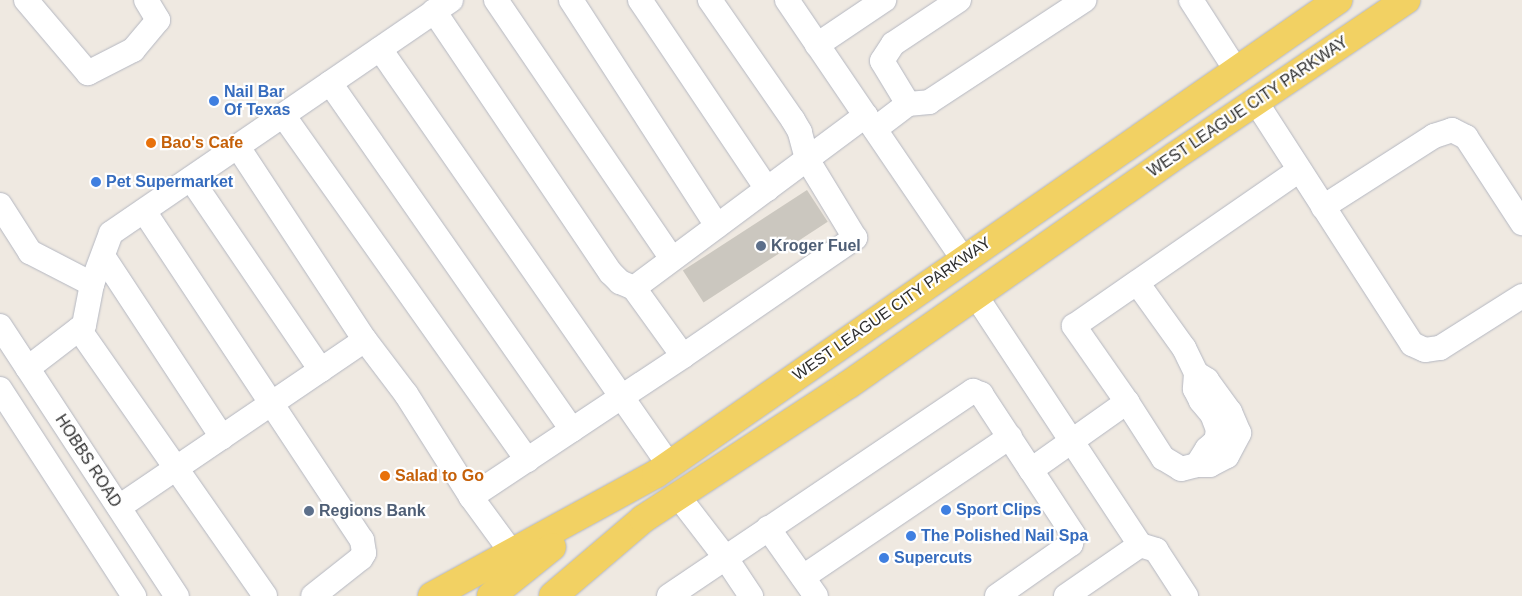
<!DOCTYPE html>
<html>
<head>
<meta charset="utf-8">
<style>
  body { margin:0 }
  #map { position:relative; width:1522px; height:596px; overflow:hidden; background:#efe9e1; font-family:Arial,sans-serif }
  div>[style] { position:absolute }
  .building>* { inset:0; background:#cbc7bf; transform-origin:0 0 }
  .roads { filter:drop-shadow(0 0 1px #b4b7c1) drop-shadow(0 0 1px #b4b7c1) }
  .minor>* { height:24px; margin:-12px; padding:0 12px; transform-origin:12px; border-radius:12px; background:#fff }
  .major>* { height:28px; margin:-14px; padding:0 14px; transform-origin:14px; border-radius:14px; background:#f2d163 }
  .dots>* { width:14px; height:14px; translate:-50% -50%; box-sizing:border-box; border:2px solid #fff; border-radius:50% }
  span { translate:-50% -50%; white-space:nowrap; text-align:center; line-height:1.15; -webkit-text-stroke:4.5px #fff; paint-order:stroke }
  .shop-label { font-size:16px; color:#366cbe; font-weight:700 }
  .left { translate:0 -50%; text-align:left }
  .street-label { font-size:16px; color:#2e2e2e }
  .food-label { font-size:16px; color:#c56008; font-weight:700 }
  .service-label { font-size:16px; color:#4e5e75; font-weight:700 }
</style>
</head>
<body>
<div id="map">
  <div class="building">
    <div style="left:807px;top:190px;width:38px;height:148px;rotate:57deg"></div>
  </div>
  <div class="roads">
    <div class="minor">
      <div style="left:26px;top:0;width:96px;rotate:49.7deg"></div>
      <div style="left:88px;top:73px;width:51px;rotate:-27.1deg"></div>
      <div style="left:133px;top:50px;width:39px;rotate:-50deg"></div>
      <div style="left:158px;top:20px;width:23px;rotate:-121deg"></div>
      <div style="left:496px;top:0;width:313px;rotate:55.8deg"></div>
      <div style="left:571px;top:0;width:269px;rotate:57.1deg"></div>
      <div style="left:640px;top:0;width:228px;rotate:56.1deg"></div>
      <div style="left:787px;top:0;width:313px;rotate:55.8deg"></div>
      <div style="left:959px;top:0;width:79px;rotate:146.3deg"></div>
      <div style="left:893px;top:44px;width:20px;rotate:123deg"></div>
      <div style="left:882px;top:61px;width:50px;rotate:58.8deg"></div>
      <div style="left:908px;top:104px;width:21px;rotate:-5deg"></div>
      <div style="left:929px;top:102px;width:186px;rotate:-33.3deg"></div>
      <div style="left:1191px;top:0;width:83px;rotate:57.3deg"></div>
      <div style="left:434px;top:11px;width:316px;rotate:56deg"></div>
      <div style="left:611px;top:273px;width:13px;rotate:45deg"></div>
      <div style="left:620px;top:282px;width:15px;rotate:23deg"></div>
      <div style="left:817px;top:45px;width:81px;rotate:-33.9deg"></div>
      <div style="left:380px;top:49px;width:507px;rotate:55.21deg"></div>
      <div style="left:330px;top:83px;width:423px;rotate:55.1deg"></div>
      <div style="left:1256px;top:102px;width:288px;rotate:57.2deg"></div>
      <div style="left:1412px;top:344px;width:14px;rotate:25deg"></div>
      <div style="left:1425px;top:350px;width:15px;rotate:-8deg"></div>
      <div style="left:1440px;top:348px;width:97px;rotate:-32.4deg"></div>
      <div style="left:283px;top:115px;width:423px;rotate:54.7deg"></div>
      <div style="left:875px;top:129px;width:41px;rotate:-37.1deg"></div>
      <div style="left:238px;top:147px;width:231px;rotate:56.7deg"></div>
      <div style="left:191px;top:179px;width:231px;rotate:55.8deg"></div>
      <div style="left:0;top:205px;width:56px;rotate:57.4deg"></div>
      <div style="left:30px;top:252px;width:70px;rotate:27.3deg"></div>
      <div style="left:92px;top:284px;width:42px;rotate:101deg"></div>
      <div style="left:84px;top:325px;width:71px;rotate:142.5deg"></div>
      <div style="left:1323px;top:207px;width:132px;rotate:-32.6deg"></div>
      <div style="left:1434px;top:136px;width:19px;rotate:-18deg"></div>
      <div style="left:1452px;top:130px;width:16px;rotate:27deg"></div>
      <div style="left:1466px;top:137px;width:103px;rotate:56.9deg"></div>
      <div style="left:144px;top:211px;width:395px;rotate:56.5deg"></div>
      <div style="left:362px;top:540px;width:13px;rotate:81deg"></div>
      <div style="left:364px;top:553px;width:6px;rotate:121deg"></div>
      <div style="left:361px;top:558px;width:61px;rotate:141.6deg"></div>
      <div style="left:103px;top:256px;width:217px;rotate:56.7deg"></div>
      <div style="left:92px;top:284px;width:54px;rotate:-69.6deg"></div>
      <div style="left:111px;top:233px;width:412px;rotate:-34.4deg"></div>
      <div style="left:1138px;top:284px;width:79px;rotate:54.3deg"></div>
      <div style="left:1184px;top:348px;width:28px;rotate:64deg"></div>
      <div style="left:1196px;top:373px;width:16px;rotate:94deg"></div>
      <div style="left:1195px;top:389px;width:13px;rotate:63deg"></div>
      <div style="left:1201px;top:401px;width:17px;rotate:50deg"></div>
      <div style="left:1212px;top:414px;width:17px;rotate:69deg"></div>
      <div style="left:1218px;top:430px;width:11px;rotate:100deg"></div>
      <div style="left:1216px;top:441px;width:12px;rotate:138deg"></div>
      <div style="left:1207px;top:449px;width:19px;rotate:122deg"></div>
      <div style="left:976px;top:296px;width:298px;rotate:56.6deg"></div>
      <div style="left:1140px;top:545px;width:90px;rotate:145.4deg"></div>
      <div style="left:0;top:326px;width:323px;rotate:56.8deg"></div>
      <div style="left:79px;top:329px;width:325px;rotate:55.1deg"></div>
      <div style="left:683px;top:356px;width:209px;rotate:-34.5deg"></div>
      <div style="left:855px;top:238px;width:92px;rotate:-121.3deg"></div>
      <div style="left:807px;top:159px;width:28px;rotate:-105deg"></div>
      <div style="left:800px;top:132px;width:14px;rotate:-120deg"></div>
      <div style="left:793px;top:120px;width:146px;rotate:-124.7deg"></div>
      <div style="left:0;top:389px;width:247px;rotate:57.1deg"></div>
      <div style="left:1127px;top:402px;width:67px;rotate:57.3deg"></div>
      <div style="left:1163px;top:458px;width:21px;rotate:31deg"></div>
      <div style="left:1181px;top:469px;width:16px;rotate:-14deg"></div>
      <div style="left:1197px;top:465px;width:13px"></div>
      <div style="left:1210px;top:465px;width:19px;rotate:-28deg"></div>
      <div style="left:1227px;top:456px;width:26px;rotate:-62deg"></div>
      <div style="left:1239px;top:433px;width:23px;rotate:-113deg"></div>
      <div style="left:1230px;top:412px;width:39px;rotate:-126deg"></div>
      <div style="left:1207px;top:380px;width:13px;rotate:-148deg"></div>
      <div style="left:678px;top:496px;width:77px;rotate:52.4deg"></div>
      <div style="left:725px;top:557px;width:47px;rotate:56.3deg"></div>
      <div style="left:471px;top:497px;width:255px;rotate:-33.6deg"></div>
      <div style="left:683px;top:356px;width:84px;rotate:-125.8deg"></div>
      <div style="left:634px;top:288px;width:289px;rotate:-36.7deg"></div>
      <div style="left:119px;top:507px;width:297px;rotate:-34.2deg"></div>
      <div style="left:365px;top:340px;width:68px;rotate:52.8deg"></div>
      <div style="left:406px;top:394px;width:122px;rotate:57.7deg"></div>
      <div style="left:471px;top:497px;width:69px;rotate:53.8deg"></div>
      <div style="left:768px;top:528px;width:83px;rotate:54.8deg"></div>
      <div style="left:1140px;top:545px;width:17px;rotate:17deg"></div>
      <div style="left:1156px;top:550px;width:55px;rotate:56.9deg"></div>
      <div style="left:803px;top:577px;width:250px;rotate:-34.1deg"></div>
      <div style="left:669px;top:596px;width:367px;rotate:-34deg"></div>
      <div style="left:973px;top:391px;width:9px;rotate:21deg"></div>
      <div style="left:981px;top:394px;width:91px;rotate:56.7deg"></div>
      <div style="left:997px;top:596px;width:90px;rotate:-35.1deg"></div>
      <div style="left:1071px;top:544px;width:10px;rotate:-79deg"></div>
      <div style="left:1073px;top:534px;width:77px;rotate:-123.3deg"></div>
      <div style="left:1031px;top:470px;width:118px;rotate:-35.3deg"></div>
      <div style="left:1127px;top:402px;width:93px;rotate:-124.9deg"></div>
      <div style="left:1074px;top:326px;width:274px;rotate:-34.7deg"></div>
    </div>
    <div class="major">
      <div style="left:432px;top:596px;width:255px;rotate:-28.6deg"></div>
      <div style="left:656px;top:474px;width:831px;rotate:-34.8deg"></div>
      <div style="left:491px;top:596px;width:78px;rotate:-38.8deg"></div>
      <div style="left:553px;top:596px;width:118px;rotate:-40.5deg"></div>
      <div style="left:643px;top:519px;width:245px;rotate:-33.2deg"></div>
      <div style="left:848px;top:385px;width:399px;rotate:-35deg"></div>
      <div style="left:1175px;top:156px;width:279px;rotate:-34deg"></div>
    </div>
  </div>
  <div class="dots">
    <div style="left:214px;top:101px;background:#3f7fe0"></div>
    <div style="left:151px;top:143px;background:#e8710a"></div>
    <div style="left:96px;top:182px;background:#3f7fe0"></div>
    <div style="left:761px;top:246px;background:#5c6f8a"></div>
    <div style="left:385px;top:476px;background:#e8710a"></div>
    <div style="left:946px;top:510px;background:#3f7fe0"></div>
    <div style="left:309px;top:511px;background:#5c6f8a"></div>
    <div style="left:911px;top:536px;background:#3f7fe0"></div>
    <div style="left:884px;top:558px;background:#3f7fe0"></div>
  </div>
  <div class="shop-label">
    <span class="left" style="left:224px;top:101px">Nail Bar<br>Of Texas</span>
    <span class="left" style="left:106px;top:182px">Pet Supermarket</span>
    <span class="left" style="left:956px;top:510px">Sport Clips</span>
    <span class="left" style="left:921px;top:536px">The Polished Nail Spa</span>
    <span class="left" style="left:894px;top:558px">Supercuts</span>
  </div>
  <div class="street-label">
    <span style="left:1248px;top:107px;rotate:-34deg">WEST LEAGUE CITY PARKWAY</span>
    <span style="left:892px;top:309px;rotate:-35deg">WEST LEAGUE CITY PARKWAY</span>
    <span style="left:88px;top:461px;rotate:57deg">HOBBS ROAD</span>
  </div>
  <div class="food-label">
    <span class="left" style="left:161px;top:143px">Bao's Cafe</span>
    <span class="left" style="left:395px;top:476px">Salad to Go</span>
  </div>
  <div class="service-label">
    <span class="left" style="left:771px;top:246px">Kroger Fuel</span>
    <span class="left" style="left:319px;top:511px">Regions Bank</span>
  </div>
</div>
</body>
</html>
